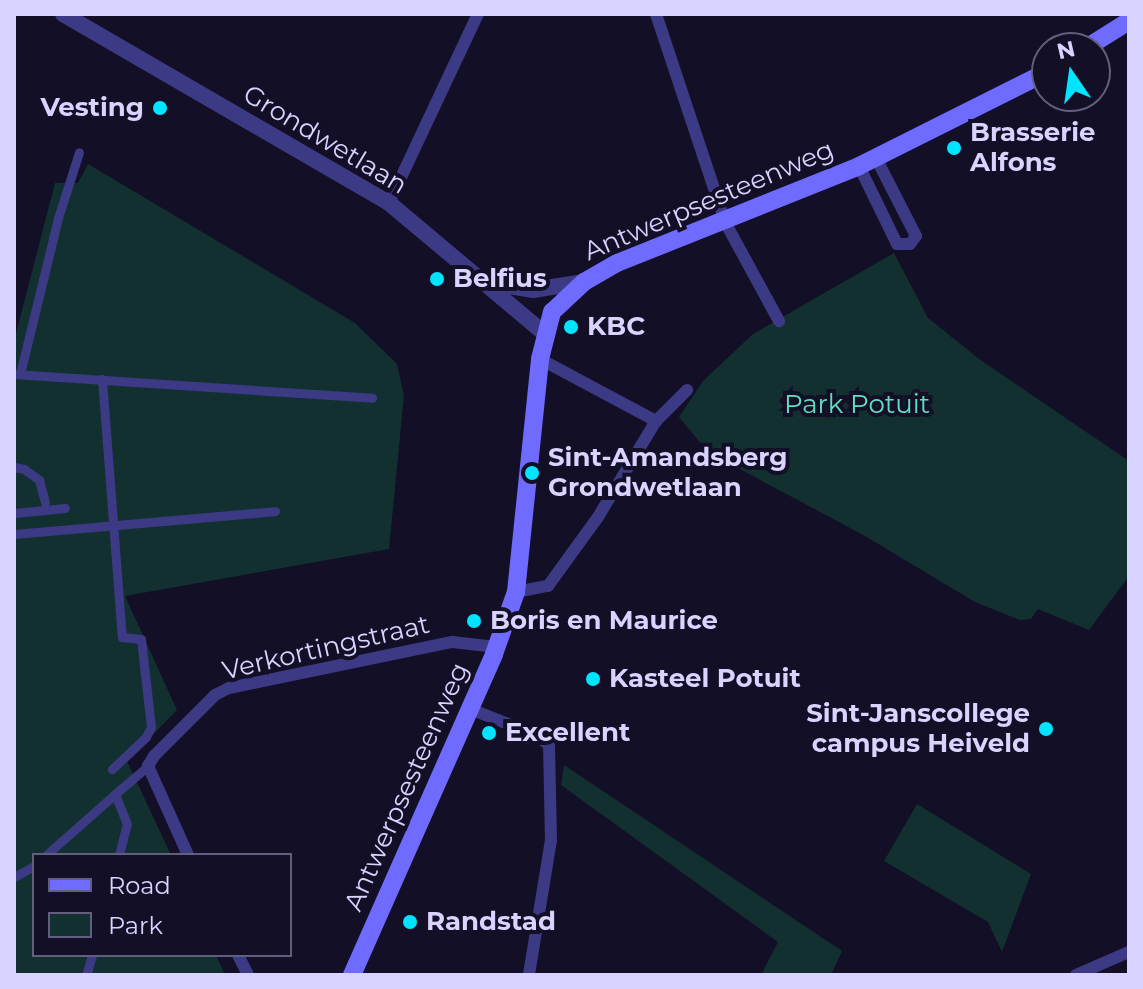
<!DOCTYPE html>
<html>
<head>
<meta charset="utf-8">
<style>
  body { margin:0 }
  #map { position:relative; width:1143px; height:989px; overflow:hidden; background:#130f26; font-family:Montserrat,sans-serif }
  div>[style] { position:absolute }
  .green>* { inset:0; background:#12302f }
  .pedestrian>* { height:9px; margin:-4.5px; padding:0 4.5px; transform-origin:4.5px; border-radius:4.5px; background:#3d3a85 }
  .minor>* { height:12px; margin:-6px; padding:0 6px; transform-origin:6px; border-radius:6px; background:#3d3a85 }
  .tertiary>* { height:16px; margin:-8px; padding:0 8px; transform-origin:8px; border-radius:8px; background:#3d3a85 }
  .secondary>* { height:18px; margin:-9px; padding:0 9px; transform-origin:9px; border-radius:9px; background:#6f6bff }
  .dots>* { width:22px; height:22px; translate:-50% -50%; box-sizing:border-box; border:4px solid #130f26; border-radius:50% }
  span { translate:-50% -50%; white-space:nowrap; text-align:center; line-height:1.15; -webkit-text-stroke:8px #130f26; paint-order:stroke }
  .poi-label { font-size:26px; color:#d9d4ff; font-weight:700 }
  .right { translate:-100% -50%; text-align:right }
  .left { translate:0 -50%; text-align:left }
  .street-label { font-size:26px; color:#d9d4ff }
  .park-label { font-size:26px; color:#5fe0c0 }
  .frame { position:absolute; inset:0; border:16px solid #d9d4ff; pointer-events:none }
  .legend { position:absolute; left:32px; top:853px; width:260px; height:104px; box-sizing:border-box; background:#130f26; border:2px solid #625e7d; margin:0; padding:10px 14px; list-style:none; font-size:24px; color:#d9d4ff }
  .legend li { display:flex; align-items:center; gap:16px; height:40px }
  .legend b { width:40px; border:2px solid #625e7d }
  .north { position:absolute; left:1031px; top:32px; width:80px; height:80px; box-sizing:border-box; background:#130f26; border:2px solid #625e7d; border-radius:50%; rotate:347deg; font-size:22px; font-weight:700; line-height:32px; text-align:center; color:#d9d4ff }
  .north::after { content:''; display:block; margin:auto; width:28px; height:36px; background:#00e5ff; clip-path:polygon(50% 0,100% 100%,50% 72%,0 100%) }
</style>
</head>
<body>
<div id="map">
  <div class="green">
    <div style="clip-path:polygon(88px 164px,355px 323px,397px 364px,404px 396px,389px 549px,125px 596px,177px 710px,127px 761px,171px 855px,34px 855px,34px 955px,216px 955px,225px 975px,14px 975px,14px 341px,55px 183px,78px 183px)"></div>
    <div style="clip-path:polygon(894px 253px,928px 318px,979px 359px,1129px 461px,1129px 576px,1089px 630px,1038px 609px,1031px 619px,1020px 620px,975px 602px,865px 536px,708px 452px,679px 417px,703px 381px,753px 334px)"></div>
    <div style="clip-path:polygon(564px 765px,842px 951px,831px 975px,761px 975px,778px 942px,561px 785px)"></div>
    <div style="clip-path:polygon(917px 804px,1031px 874px,1002px 952px,988px 922px,884px 861px)"></div>
  </div>
  <div class="pedestrian">
    <div style="left:14px;top:374px;width:359px;rotate:3.8deg"></div>
    <div style="left:20px;top:374px;width:161px;rotate:-76.3deg"></div>
    <div style="left:58px;top:218px;width:69px;rotate:-72.3deg"></div>
    <div style="left:102px;top:379px;width:259px;rotate:85.6deg"></div>
    <div style="left:122px;top:637px;width:19px;rotate:6deg"></div>
    <div style="left:141px;top:639px;width:89px;rotate:83.5deg"></div>
    <div style="left:151px;top:727px;width:11px;rotate:117deg"></div>
    <div style="left:146px;top:737px;width:47px;rotate:136.7deg"></div>
    <div style="left:14px;top:467px;width:10px;rotate:11deg"></div>
    <div style="left:24px;top:469px;width:19px;rotate:36deg"></div>
    <div style="left:39px;top:480px;width:23px;rotate:75deg"></div>
    <div style="left:14px;top:513px;width:51px;rotate:-5.6deg"></div>
    <div style="left:14px;top:534px;width:262px;rotate:-5deg"></div>
    <div style="left:46px;top:855px;width:92px;rotate:-41.5deg"></div>
    <div style="left:119px;top:855px;width:32px;rotate:-76deg"></div>
    <div style="left:127px;top:824px;width:32px;rotate:-112deg"></div>
    <div style="left:115px;top:794px;width:43px;rotate:-40.3deg"></div>
    <div style="left:14px;top:877px;width:23px;rotate:-29deg"></div>
    <div style="left:86px;top:975px;width:21px;rotate:-73deg"></div>
  </div>
  <div class="minor">
    <div style="left:656px;top:14px;width:219px;rotate:71.6deg"></div>
    <div style="left:725px;top:222px;width:113px;rotate:61.4deg"></div>
    <div style="left:859px;top:166px;width:87px;rotate:64deg"></div>
    <div style="left:897px;top:244px;width:13px"></div>
    <div style="left:910px;top:244px;width:10px;rotate:-53deg"></div>
    <div style="left:916px;top:236px;width:88px;rotate:-117.1deg"></div>
    <div style="left:389px;top:203px;width:209px;rotate:-64.8deg"></div>
    <div style="left:540px;top:359px;width:132px;rotate:28.1deg"></div>
    <div style="left:516px;top:592px;width:33px;rotate:-11deg"></div>
    <div style="left:548px;top:586px;width:85px;rotate:-54.1deg"></div>
    <div style="left:598px;top:517px;width:112px;rotate:-58.9deg"></div>
    <div style="left:656px;top:421px;width:44px;rotate:-45deg"></div>
    <div style="left:470px;top:709px;width:71px;rotate:21.5deg"></div>
    <div style="left:536px;top:735px;width:16px;rotate:38deg"></div>
    <div style="left:549px;top:745px;width:95px;rotate:88.8deg"></div>
    <div style="left:551px;top:840px;width:137px;rotate:99.3deg"></div>
    <div style="left:188px;top:855px;width:98px;rotate:-114.2deg"></div>
    <div style="left:148px;top:766px;width:12px;rotate:-59deg"></div>
    <div style="left:154px;top:756px;width:86px;rotate:-45deg"></div>
    <div style="left:215px;top:695px;width:16px;rotate:-27deg"></div>
    <div style="left:229px;top:688px;width:228px;rotate:-11.7deg"></div>
    <div style="left:452px;top:642px;width:45px;rotate:6.3deg"></div>
    <div style="left:238px;top:955px;width:22px;rotate:63deg"></div>
    <div style="left:1076px;top:975px;width:58px;rotate:-23.5deg"></div>
  </div>
  <div class="tertiary">
    <div style="left:63px;top:14px;width:377px;rotate:30.1deg"></div>
    <div style="left:389px;top:203px;width:202px;rotate:40deg"></div>
    <div style="left:486px;top:282px;width:48px;rotate:9.7deg"></div>
    <div style="left:533px;top:290px;width:52px;rotate:-8.9deg"></div>
  </div>
  <div class="secondary">
    <div style="left:1086px;top:48px;width:51px;rotate:-32.1deg"></div>
    <div style="left:352px;top:975px;width:351px;rotate:-66.1deg"></div>
    <div style="left:494px;top:654px;width:66px;rotate:-70.5deg"></div>
    <div style="left:516px;top:592px;width:234px;rotate:-84.1deg"></div>
    <div style="left:540px;top:359px;width:49px;rotate:-75.7deg"></div>
    <div style="left:552px;top:312px;width:44px;rotate:-43.2deg"></div>
    <div style="left:584px;top:282px;width:38px;rotate:-30deg"></div>
    <div style="left:617px;top:263px;width:261px;rotate:-21.8deg"></div>
    <div style="left:859px;top:166px;width:210px;rotate:-26.6deg"></div>
  </div>
  <div class="dots">
    <div style="left:160px;top:108px;background:#00e5ff"></div>
    <div style="left:954px;top:148px;background:#00e5ff"></div>
    <div style="left:437px;top:279px;background:#00e5ff"></div>
    <div style="left:571px;top:327px;background:#00e5ff"></div>
    <div style="left:532px;top:473px;background:#00e5ff"></div>
    <div style="left:474px;top:621px;background:#00e5ff"></div>
    <div style="left:593px;top:679px;background:#00e5ff"></div>
    <div style="left:1046px;top:729px;background:#00e5ff"></div>
    <div style="left:489px;top:733px;background:#00e5ff"></div>
    <div style="left:410px;top:922px;background:#00e5ff"></div>
  </div>
  <div class="poi-label">
    <span class="right" style="left:144px;top:108px">Vesting</span>
    <span class="left" style="left:970px;top:148px">Brasserie<br>Alfons</span>
    <span class="left" style="left:453px;top:279px">Belfius</span>
    <span class="left" style="left:587px;top:327px">KBC</span>
    <span class="left" style="left:548px;top:473px">Sint-Amandsberg<br>Grondwetlaan</span>
    <span class="left" style="left:490px;top:621px">Boris en Maurice</span>
    <span class="left" style="left:609px;top:679px">Kasteel Potuit</span>
    <span class="right" style="left:1030px;top:729px">Sint-Janscollege<br>campus Heiveld</span>
    <span class="left" style="left:505px;top:733px">Excellent</span>
    <span class="left" style="left:426px;top:922px">Randstad</span>
  </div>
  <div class="street-label">
    <span style="left:325px;top:140px;rotate:31deg">Grondwetlaan</span>
    <span style="left:709px;top:201px;rotate:-23deg">Antwerpsesteenweg</span>
    <span style="left:326px;top:648px;rotate:-13deg">Verkortingstraat</span>
    <span style="left:407px;top:787px;rotate:-66deg">Antwerpsesteenweg</span>
  </div>
  <div class="park-label">
    <span style="left:857px;top:405px">Park Potuit</span>
  </div>
  <div class="frame"></div>
  <ul class="legend">
  <li><b style="height:10px;background:#6f6bff"></b>Road</li>
  <li><b style="height:22px;background:#12302f"></b>Park</li>
  </ul>
  <div class="north">N</div>
</div>
</body>
</html>
